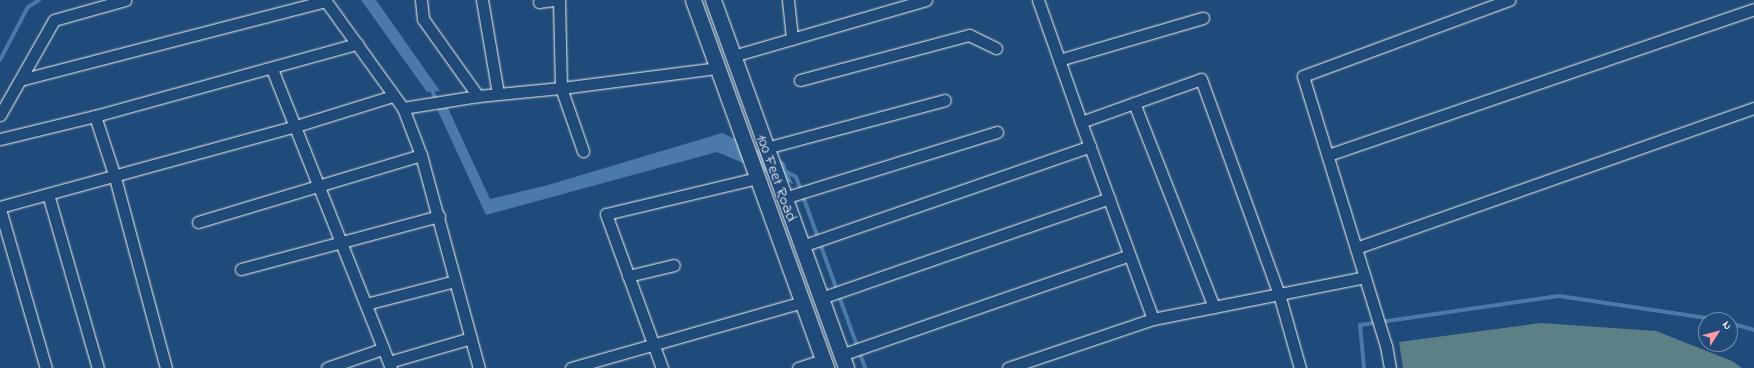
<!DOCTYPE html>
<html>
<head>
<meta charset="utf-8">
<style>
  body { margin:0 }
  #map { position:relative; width:1754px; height:368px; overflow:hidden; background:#1f4a7a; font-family:"Indie Flower",sans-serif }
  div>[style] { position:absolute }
  .green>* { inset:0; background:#5c8085 }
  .water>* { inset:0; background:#4b7aa8 }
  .stream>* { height:4px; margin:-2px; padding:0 2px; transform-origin:2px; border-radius:2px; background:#4b7aa8 }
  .roads { filter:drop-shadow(0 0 1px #f4f1e8) drop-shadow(0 0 1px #f4f1e8) }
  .street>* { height:11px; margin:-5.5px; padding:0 5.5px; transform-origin:5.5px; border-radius:5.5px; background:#1f4a7a }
  .secondary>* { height:15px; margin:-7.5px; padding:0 7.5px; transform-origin:7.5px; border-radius:7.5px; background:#1f4a7a }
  span { translate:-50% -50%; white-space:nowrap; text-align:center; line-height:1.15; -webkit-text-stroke:3px #1f4a7a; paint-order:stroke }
  .street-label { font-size:16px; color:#f4f1e8 }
  .north { position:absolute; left:1698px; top:312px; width:40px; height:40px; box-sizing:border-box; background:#1f4a7a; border:1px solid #748da6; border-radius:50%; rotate:54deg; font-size:11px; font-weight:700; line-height:16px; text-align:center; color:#f4f1e8 }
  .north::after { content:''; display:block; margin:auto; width:14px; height:18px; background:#ff9aa2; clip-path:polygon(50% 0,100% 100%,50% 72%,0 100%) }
</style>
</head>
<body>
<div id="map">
  <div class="green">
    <div style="clip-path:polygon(1541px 323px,1656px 331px,1732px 361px,1742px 368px,1403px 368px,1399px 342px)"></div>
  </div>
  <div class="water">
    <div style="clip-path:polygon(361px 0,376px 0,440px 91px,427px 92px)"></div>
    <div style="clip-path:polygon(448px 108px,490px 199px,548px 185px,722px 133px,784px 162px,793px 184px,717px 152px,486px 215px,437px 109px)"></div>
  </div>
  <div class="stream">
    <div style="left:0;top:60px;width:60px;rotate:-62.2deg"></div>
    <div style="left:28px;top:7px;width:13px;rotate:-32deg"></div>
    <div style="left:431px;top:88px;width:15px;rotate:67deg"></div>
    <div style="left:783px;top:170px;width:15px;rotate:28deg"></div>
    <div style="left:796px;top:177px;width:203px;rotate:70.1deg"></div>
    <div style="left:1730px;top:323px;width:25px;rotate:16deg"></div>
    <div style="left:1364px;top:368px;width:43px;rotate:-95.3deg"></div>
    <div style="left:1360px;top:325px;width:201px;rotate:-8.3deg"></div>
    <div style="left:1559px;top:296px;width:163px;rotate:8.5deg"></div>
  </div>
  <div class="roads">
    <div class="street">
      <div style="left:325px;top:0;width:133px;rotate:54.2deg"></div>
      <div style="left:403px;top:108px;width:50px;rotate:69deg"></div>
      <div style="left:421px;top:155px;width:221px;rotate:74.8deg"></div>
      <div style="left:421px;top:0;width:19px;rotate:84deg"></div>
      <div style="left:423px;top:19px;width:95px;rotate:54.5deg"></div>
      <div style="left:482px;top:0;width:95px;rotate:80.3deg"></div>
      <div style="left:788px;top:0;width:39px;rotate:84deg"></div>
      <div style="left:1038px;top:0;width:129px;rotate:70.6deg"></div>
      <div style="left:539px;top:2px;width:14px;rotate:-8deg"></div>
      <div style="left:733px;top:56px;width:201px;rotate:-16.2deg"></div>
      <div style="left:1059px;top:60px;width:150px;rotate:-16.3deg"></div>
      <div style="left:272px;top:69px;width:322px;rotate:68.3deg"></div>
      <div style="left:20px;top:80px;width:315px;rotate:-14.5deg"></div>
      <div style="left:800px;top:80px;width:175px;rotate:-14.9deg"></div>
      <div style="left:969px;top:35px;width:30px;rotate:26deg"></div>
      <div style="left:1134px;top:103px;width:219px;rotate:68.6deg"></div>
      <div style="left:403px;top:108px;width:76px;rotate:-9.1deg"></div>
      <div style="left:478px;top:96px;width:83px;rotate:-5.5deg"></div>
      <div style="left:561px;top:88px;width:88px;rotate:-91.3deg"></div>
      <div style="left:0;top:115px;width:109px;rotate:-60.4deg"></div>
      <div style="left:54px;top:20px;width:74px;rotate:-15.7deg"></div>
      <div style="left:95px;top:116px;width:61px;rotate:71.9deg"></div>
      <div style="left:114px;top:174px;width:201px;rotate:75deg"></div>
      <div style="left:0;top:139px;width:98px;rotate:-13.6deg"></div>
      <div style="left:95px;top:116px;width:272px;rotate:-15.4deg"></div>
      <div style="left:766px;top:148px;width:185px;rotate:-15deg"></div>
      <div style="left:583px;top:151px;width:67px;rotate:-109.2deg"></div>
      <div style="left:561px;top:88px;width:157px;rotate:-7.3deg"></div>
      <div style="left:1328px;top:155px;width:450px;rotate:-18.9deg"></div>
      <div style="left:48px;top:194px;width:181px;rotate:74deg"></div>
      <div style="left:784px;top:198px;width:223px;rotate:-17.2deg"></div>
      <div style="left:0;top:207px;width:307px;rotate:-15.3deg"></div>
      <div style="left:296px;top:126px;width:102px;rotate:-17.2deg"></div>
      <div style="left:0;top:209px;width:166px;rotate:73.9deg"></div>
      <div style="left:198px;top:222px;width:233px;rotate:-16.7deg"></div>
      <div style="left:802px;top:246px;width:305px;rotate:-19.1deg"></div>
      <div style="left:1356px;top:248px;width:422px;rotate:-19.4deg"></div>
      <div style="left:241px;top:269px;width:205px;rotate:-15deg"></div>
      <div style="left:628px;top:276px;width:47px;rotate:-13.4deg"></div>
      <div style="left:821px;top:298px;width:305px;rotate:-19.1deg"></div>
      <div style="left:366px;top:304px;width:92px;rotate:-14.5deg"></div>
      <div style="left:1153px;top:319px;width:210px;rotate:-110.1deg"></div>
      <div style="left:1081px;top:122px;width:127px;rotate:-19.7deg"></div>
      <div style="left:1201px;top:79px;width:229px;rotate:70.1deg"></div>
      <div style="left:1279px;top:294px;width:77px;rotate:74.2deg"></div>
      <div style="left:841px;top:355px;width:305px;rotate:-19.1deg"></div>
      <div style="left:389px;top:362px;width:85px;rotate:-16.3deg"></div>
      <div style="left:327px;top:368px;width:58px;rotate:-19.1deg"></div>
      <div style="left:571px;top:368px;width:240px;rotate:-15.9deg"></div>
      <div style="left:662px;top:368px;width:164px;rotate:-110deg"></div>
      <div style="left:606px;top:214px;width:155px;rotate:-13.4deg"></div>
      <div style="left:798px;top:368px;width:26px;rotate:-18deg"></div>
      <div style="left:1008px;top:368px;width:153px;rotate:-18.7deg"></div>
      <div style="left:1153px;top:319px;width:216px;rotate:-11.2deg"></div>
      <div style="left:1390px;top:368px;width:22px;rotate:-100deg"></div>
      <div style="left:1386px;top:346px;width:282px;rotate:-107.1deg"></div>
      <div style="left:1303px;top:76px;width:220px;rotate:-20.3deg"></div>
    </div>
    <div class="secondary">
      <div style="left:693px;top:0;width:391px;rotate:70.1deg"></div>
      <div style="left:713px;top:0;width:391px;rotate:70.1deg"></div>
    </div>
  </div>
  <div class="street-label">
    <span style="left:776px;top:178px;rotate:70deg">100 Feet Road</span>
  </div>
  <div class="north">N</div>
</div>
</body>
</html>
